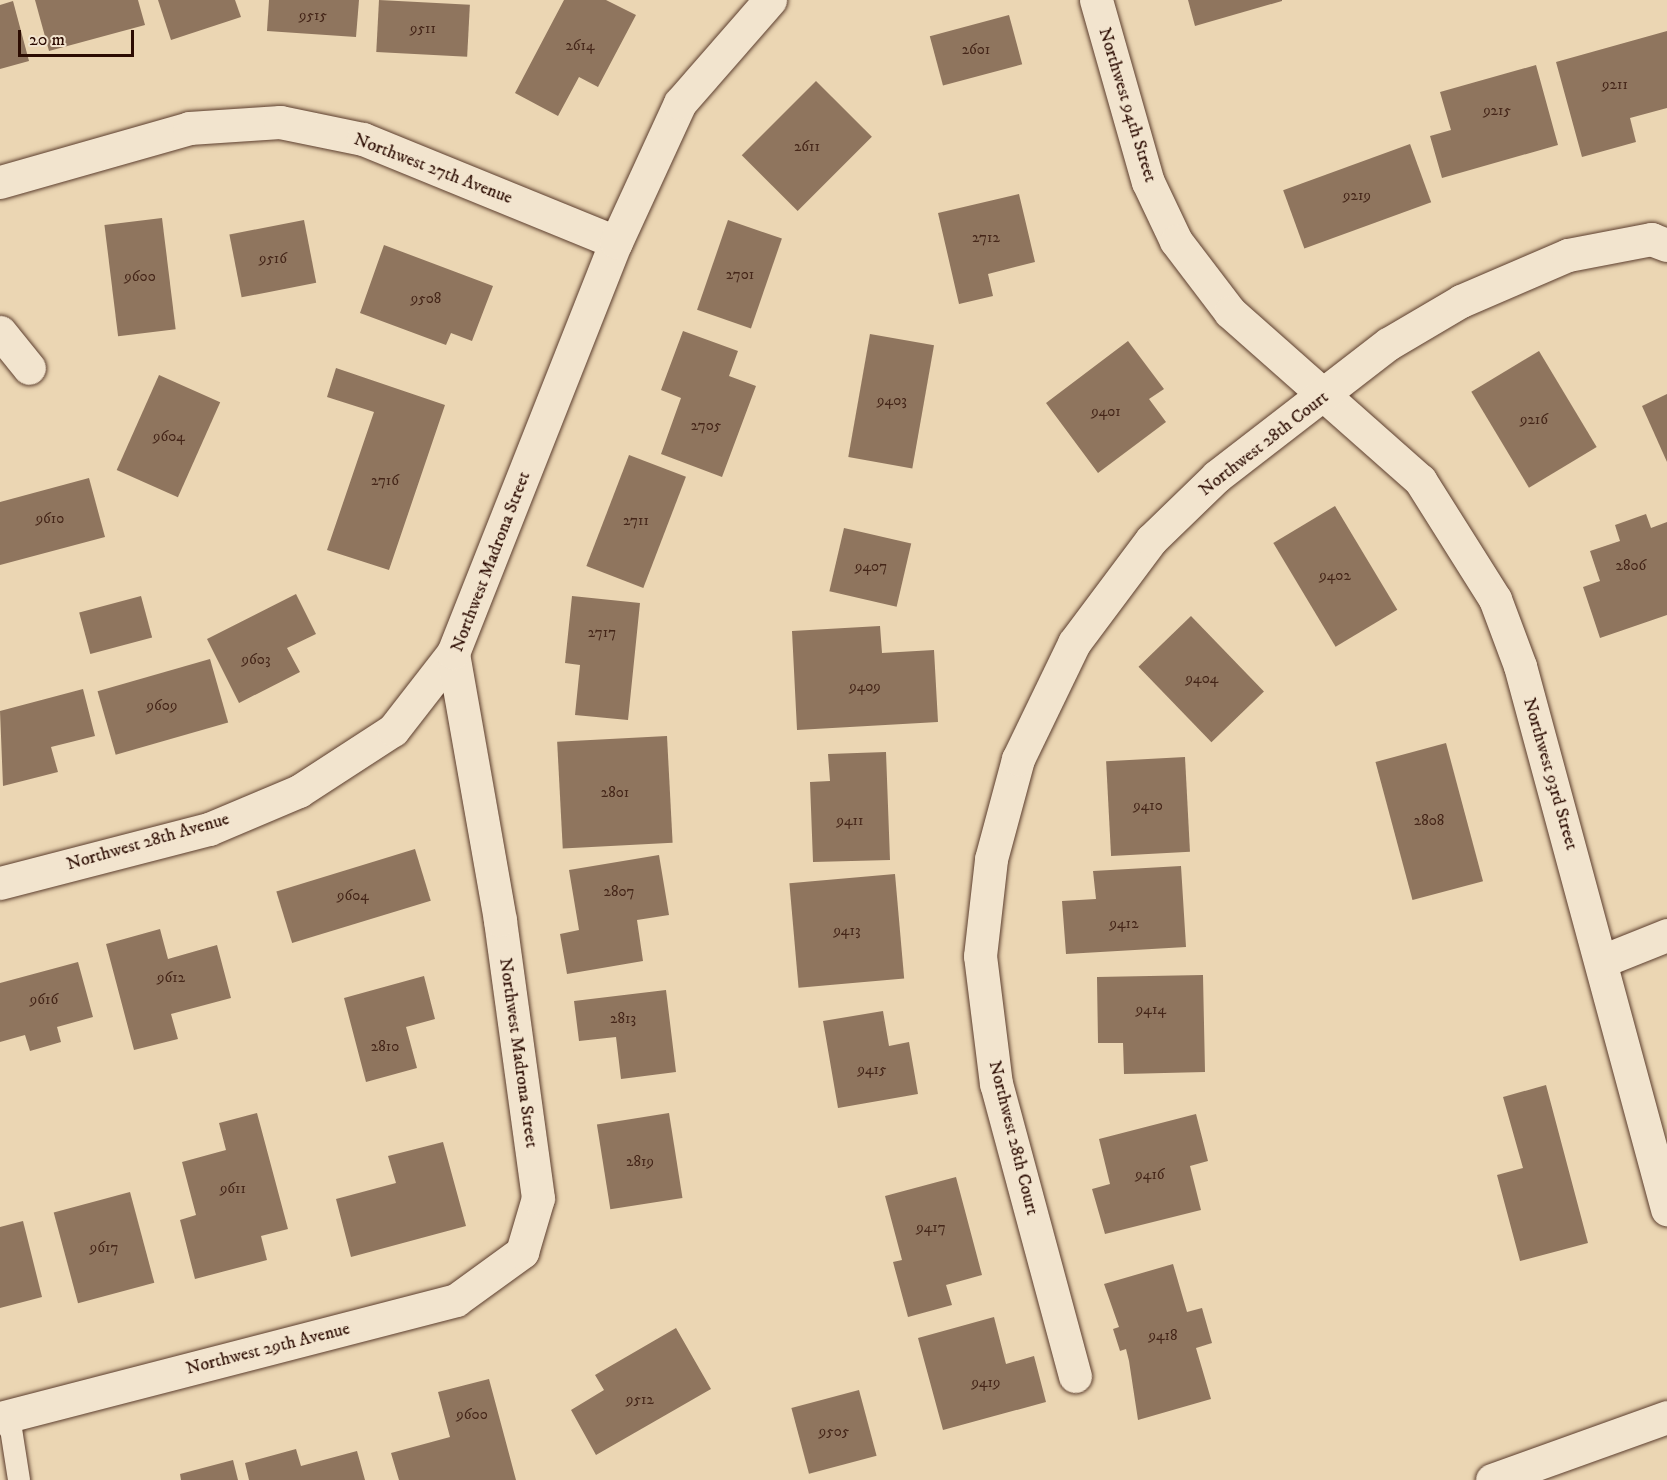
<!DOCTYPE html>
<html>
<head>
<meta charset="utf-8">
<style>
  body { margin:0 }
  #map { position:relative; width:1667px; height:1480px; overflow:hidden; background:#ebd6b3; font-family:"IM FELL DW Pica",serif }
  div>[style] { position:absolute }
  .building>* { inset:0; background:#8f755e; transform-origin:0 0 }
  .roads { filter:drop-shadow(0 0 2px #5c3e2e) drop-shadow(0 0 2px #5c3e2e) }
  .service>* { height:22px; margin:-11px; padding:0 11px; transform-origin:11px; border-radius:11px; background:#f2e4ce }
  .minor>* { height:33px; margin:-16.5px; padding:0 16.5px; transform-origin:16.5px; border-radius:16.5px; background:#f2e4ce }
  .secondary>* { height:33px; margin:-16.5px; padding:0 16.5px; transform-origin:16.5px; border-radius:16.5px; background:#f2e4ce }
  span { translate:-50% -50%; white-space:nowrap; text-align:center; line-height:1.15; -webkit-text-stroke:6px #f2e4ce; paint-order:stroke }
  .number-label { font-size:15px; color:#452619 }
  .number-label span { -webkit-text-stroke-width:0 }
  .street-label { font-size:18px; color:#2c0c02 }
  .scale { position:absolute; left:18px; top:30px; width:116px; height:27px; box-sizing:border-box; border:3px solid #2c0c02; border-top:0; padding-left:8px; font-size:18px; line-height:21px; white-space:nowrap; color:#2c0c02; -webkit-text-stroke:4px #f2e4ce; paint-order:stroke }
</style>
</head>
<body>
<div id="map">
  <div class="building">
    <div style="clip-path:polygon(35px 0,138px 0,145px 25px,49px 51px)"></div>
    <div style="clip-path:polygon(158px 0,235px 0,241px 17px,171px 40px)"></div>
    <div style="clip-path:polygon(269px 0,359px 0,356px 37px,267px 31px)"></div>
    <div style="left:379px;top:0;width:91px;height:52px;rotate:3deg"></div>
    <div style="clip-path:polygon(564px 0,606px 0,636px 15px,598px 87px,579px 77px,558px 116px,515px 93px)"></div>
    <div style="clip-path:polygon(1188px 0,1282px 0,1282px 1px,1195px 26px)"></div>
    <div style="clip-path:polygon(13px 1px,29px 61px,0 69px,0 5px)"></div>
    <div style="left:1009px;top:15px;width:51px;height:82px;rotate:75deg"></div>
    <div style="clip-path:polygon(1667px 31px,1667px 108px,1630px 118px,1636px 142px,1582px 157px,1556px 62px)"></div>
    <div style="clip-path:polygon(1536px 65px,1558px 145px,1442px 178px,1430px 136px,1451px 130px,1440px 92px)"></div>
    <div style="left:816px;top:81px;width:79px;height:105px;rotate:45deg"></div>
    <div style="left:1410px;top:144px;width:62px;height:135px;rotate:70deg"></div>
    <div style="clip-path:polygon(1019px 194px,1035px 262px,988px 274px,993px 296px,959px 304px,938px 213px)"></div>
    <div style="left:162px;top:218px;width:112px;height:58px;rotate:83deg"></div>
    <div style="left:304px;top:220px;width:64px;height:76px;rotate:79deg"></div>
    <div style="left:728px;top:220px;width:57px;height:95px;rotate:19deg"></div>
    <div style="clip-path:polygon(384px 245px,493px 286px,472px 341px,451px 333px,446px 345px,360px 313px)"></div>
    <div style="clip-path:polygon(683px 331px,738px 351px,729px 376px,756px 386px,722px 477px,661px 454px,681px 398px,661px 390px)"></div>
    <div style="left:870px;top:334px;width:65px;height:125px;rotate:10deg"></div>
    <div style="clip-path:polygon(1128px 341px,1164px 389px,1149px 399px,1166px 422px,1098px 473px,1046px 403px)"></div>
    <div style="left:1539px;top:351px;width:112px;height:79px;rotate:59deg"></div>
    <div style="clip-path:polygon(336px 368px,445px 405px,389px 570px,327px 550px,374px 412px,327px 397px)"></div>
    <div style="left:159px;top:375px;width:67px;height:104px;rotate:24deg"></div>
    <div style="clip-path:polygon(1667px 394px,1667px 462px,1642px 406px)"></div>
    <div style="left:629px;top:455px;width:61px;height:119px;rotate:21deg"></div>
    <div style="clip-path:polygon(89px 478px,105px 537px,0 565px,0 502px)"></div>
    <div style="left:1335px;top:506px;width:121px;height:72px;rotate:59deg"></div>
    <div style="clip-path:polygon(1646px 514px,1651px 528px,1667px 522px,1667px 615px,1600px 638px,1583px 587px,1600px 581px,1590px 551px,1620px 541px,1615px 525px)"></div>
    <div style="left:844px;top:528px;width:69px;height:65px;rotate:13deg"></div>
    <div style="clip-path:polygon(296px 594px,316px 634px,287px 648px,300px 672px,239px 703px,207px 639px)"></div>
    <div style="left:141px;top:596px;width:43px;height:64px;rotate:75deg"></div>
    <div style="clip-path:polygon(572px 596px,640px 603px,628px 720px,575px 715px,580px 665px,565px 663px)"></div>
    <div style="left:1191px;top:616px;width:105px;height:73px;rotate:46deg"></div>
    <div style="clip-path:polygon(880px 626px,882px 653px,934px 650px,938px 722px,797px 730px,792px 631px)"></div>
    <div style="left:210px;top:659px;width:66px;height:117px;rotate:74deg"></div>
    <div style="clip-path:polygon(83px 689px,95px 736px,51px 747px,58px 772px,3px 786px,0 711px)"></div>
    <div style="left:667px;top:736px;width:107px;height:110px;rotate:87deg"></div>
    <div style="left:1446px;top:743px;width:143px;height:73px;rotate:75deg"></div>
    <div style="clip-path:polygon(886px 752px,890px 860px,813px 862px,810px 782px,830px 781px,828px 754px)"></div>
    <div style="left:1185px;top:757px;width:95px;height:79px;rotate:87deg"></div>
    <div style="left:415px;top:849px;width:54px;height:145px;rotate:73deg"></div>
    <div style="clip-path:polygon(659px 855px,669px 915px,637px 920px,643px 961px,567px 974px,560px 934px,579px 930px,569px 870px)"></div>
    <div style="clip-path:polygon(1181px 866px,1186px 947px,1066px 954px,1062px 901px,1096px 899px,1093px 871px)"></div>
    <div style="left:895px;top:874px;width:105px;height:106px;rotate:85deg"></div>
    <div style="clip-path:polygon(160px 929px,168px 959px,217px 945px,231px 998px,171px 1014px,178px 1039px,134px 1050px,106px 944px)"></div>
    <div style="clip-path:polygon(78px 962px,93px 1017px,57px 1027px,61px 1042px,30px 1051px,25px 1035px,0 1042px,0 983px)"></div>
    <div style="clip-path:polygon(1203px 975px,1205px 1072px,1124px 1074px,1123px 1043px,1098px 1043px,1097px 977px)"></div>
    <div style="clip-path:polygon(424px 976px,435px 1019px,406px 1027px,417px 1068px,366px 1082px,344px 998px)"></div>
    <div style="clip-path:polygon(666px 990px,676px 1072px,621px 1079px,616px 1037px,579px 1041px,574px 1001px)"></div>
    <div style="clip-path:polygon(883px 1011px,889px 1046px,909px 1042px,918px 1094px,838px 1108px,823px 1021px)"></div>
    <div style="clip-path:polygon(1546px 1085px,1588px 1243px,1520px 1261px,1497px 1175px,1523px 1168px,1503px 1097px)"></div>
    <div style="clip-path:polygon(257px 1113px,288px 1229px,261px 1236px,267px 1260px,195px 1279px,180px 1220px,196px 1215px,182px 1162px,226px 1150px,219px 1123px)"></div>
    <div style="left:669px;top:1113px;width:86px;height:73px;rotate:81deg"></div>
    <div style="clip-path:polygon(1196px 1114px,1208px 1161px,1190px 1166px,1201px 1210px,1105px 1234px,1092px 1189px,1110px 1184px,1099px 1139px)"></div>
    <div style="clip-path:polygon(443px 1142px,466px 1226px,351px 1257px,336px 1199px,396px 1183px,388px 1156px)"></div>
    <div style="clip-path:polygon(956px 1177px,982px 1275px,946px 1285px,952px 1305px,908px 1317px,893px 1262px,902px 1260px,885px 1196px)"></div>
    <div style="left:130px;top:1192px;width:94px;height:79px;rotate:75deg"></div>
    <div style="clip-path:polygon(23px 1221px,42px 1297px,0 1308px,0 1227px)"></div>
    <div style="clip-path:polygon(1173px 1264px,1187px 1312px,1202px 1308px,1212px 1343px,1196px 1348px,1211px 1399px,1138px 1420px,1129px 1361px,1126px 1349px,1120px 1351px,1113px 1329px,1119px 1327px,1104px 1284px)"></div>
    <div style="clip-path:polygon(994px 1317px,1006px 1364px,1034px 1356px,1046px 1402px,943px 1430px,918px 1338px)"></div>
    <div style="clip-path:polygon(676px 1328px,711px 1389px,596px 1455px,571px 1410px,604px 1390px,595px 1375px)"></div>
    <div style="clip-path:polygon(489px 1379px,516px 1480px,399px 1480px,391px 1453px,450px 1437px,438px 1392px)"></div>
    <div style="left:859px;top:1390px;width:68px;height:70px;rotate:75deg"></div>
    <div style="clip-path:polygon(296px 1449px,301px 1466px,357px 1451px,365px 1480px,249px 1480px,245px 1463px)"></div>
    <div style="clip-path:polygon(233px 1460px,238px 1480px,181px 1480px,180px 1474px)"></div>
  </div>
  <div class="roads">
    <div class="service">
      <div style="left:9px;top:1416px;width:65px;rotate:81.1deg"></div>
    </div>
    <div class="minor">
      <div style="left:1096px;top:0;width:189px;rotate:74.1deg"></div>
      <div style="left:1148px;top:182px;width:65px;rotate:64.6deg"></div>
      <div style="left:1176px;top:241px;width:89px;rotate:52.7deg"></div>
      <div style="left:1230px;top:312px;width:254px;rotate:41.5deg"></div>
      <div style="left:1420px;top:480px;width:141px;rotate:57.8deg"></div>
      <div style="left:1495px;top:599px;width:72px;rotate:69.5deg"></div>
      <div style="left:1520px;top:666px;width:563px;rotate:74.85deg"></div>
      <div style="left:0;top:182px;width:197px;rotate:-15.9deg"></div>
      <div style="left:189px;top:128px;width:91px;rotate:-3.8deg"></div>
      <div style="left:280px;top:122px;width:85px;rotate:11.6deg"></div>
      <div style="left:363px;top:139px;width:273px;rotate:22.2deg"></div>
      <div style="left:0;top:332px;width:46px;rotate:51.1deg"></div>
      <div style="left:0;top:883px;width:216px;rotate:-14.5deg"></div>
      <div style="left:209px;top:829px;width:98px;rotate:-22.9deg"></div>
      <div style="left:299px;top:791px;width:112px;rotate:-33deg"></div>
      <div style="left:393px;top:730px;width:98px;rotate:-52.1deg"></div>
      <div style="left:1602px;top:961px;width:70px;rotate:-21.8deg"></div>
      <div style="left:1075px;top:1376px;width:302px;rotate:-105.1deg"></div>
      <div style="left:996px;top:1084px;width:129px;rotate:-97.1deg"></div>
      <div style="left:980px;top:956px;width:98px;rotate:-83.5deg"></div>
      <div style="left:991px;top:859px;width:104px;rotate:-74.9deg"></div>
      <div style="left:1018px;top:759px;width:129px;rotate:-64.2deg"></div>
      <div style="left:1074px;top:643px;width:129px;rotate:-53.2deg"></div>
      <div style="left:1151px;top:540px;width:92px;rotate:-44.1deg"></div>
      <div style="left:1217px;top:476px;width:216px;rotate:-37.7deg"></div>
      <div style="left:1388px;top:344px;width:85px;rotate:-30.5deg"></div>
      <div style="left:1461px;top:301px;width:116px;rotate:-23.3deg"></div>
      <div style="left:1568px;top:255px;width:85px;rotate:-10.9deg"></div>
      <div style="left:1651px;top:239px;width:17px;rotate:21deg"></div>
      <div style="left:0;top:1418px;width:471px;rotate:-14.5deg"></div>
      <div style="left:456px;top:1300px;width:82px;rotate:-36deg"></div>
      <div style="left:522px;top:1252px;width:56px;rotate:-73.5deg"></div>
      <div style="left:538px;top:1198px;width:281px;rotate:-97.8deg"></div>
      <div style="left:500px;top:920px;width:271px;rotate:-100deg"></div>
      <div style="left:453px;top:653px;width:442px;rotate:-68.4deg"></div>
      <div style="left:616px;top:242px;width:153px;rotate:-65.3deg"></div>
      <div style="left:680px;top:103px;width:137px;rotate:-48.9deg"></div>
    </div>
    <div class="secondary">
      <div style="left:1492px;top:1480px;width:186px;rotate:-19.8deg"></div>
    </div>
  </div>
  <div class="number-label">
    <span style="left:313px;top:16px">9515</span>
    <span style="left:423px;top:29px">9511</span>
    <span style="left:580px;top:46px">2614</span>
    <span style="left:976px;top:50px">2601</span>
    <span style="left:1615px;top:85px">9211</span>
    <span style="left:1497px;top:111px">9215</span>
    <span style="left:807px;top:147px">2611</span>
    <span style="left:1357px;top:196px">9219</span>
    <span style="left:986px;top:238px">2712</span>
    <span style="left:273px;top:259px">9516</span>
    <span style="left:740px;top:275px">2701</span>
    <span style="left:140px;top:277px">9600</span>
    <span style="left:426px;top:299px">9508</span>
    <span style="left:892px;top:401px">9403</span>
    <span style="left:1106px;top:412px">9401</span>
    <span style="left:1534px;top:420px">9216</span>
    <span style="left:706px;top:426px">2705</span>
    <span style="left:169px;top:437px">9604</span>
    <span style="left:385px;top:481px">2716</span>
    <span style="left:50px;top:519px">9610</span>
    <span style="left:636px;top:521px">2711</span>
    <span style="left:1631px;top:566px">2806</span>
    <span style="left:871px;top:567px">9407</span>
    <span style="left:1335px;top:576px">9402</span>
    <span style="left:602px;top:633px">2717</span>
    <span style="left:256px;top:660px">9603</span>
    <span style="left:1202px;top:679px">9404</span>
    <span style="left:865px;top:687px">9409</span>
    <span style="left:162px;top:706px">9609</span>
    <span style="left:615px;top:793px">2801</span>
    <span style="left:1148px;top:806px">9410</span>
    <span style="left:850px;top:821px">9411</span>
    <span style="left:1429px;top:821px">2808</span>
    <span style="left:619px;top:892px">2807</span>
    <span style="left:353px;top:896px">9604</span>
    <span style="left:1124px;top:924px">9412</span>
    <span style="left:847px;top:931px">9413</span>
    <span style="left:171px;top:978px">9612</span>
    <span style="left:44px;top:1000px">9616</span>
    <span style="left:1151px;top:1010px">9414</span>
    <span style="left:623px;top:1019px">2813</span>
    <span style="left:385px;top:1047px">2810</span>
    <span style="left:872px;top:1070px">9415</span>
    <span style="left:640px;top:1162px">2819</span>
    <span style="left:1150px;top:1175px">9416</span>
    <span style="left:233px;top:1189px">9611</span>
    <span style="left:931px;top:1228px">9417</span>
    <span style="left:104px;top:1248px">9617</span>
    <span style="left:1163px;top:1336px">9418</span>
    <span style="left:986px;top:1383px">9419</span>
    <span style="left:640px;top:1400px">9512</span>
    <span style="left:472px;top:1415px">9600</span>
    <span style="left:834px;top:1432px">9505</span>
  </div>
  <div class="street-label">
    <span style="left:1127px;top:105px;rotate:73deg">Northwest 94th Street</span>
    <span style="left:433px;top:169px;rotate:21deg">Northwest 27th Avenue</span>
    <span style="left:1264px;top:444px;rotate:-38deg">Northwest 28th Court</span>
    <span style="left:491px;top:562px;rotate:-69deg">Northwest Madrona Street</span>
    <span style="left:1550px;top:774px;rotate:74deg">Northwest 93rd Street</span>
    <span style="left:148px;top:842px;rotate:-16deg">Northwest 28th Avenue</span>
    <span style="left:518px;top:1053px;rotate:82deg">Northwest Madrona Street</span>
    <span style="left:1013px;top:1138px;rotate:76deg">Northwest 28th Court</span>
    <span style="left:268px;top:1349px;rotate:-14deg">Northwest 29th Avenue</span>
  </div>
  <div class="scale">20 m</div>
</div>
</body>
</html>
